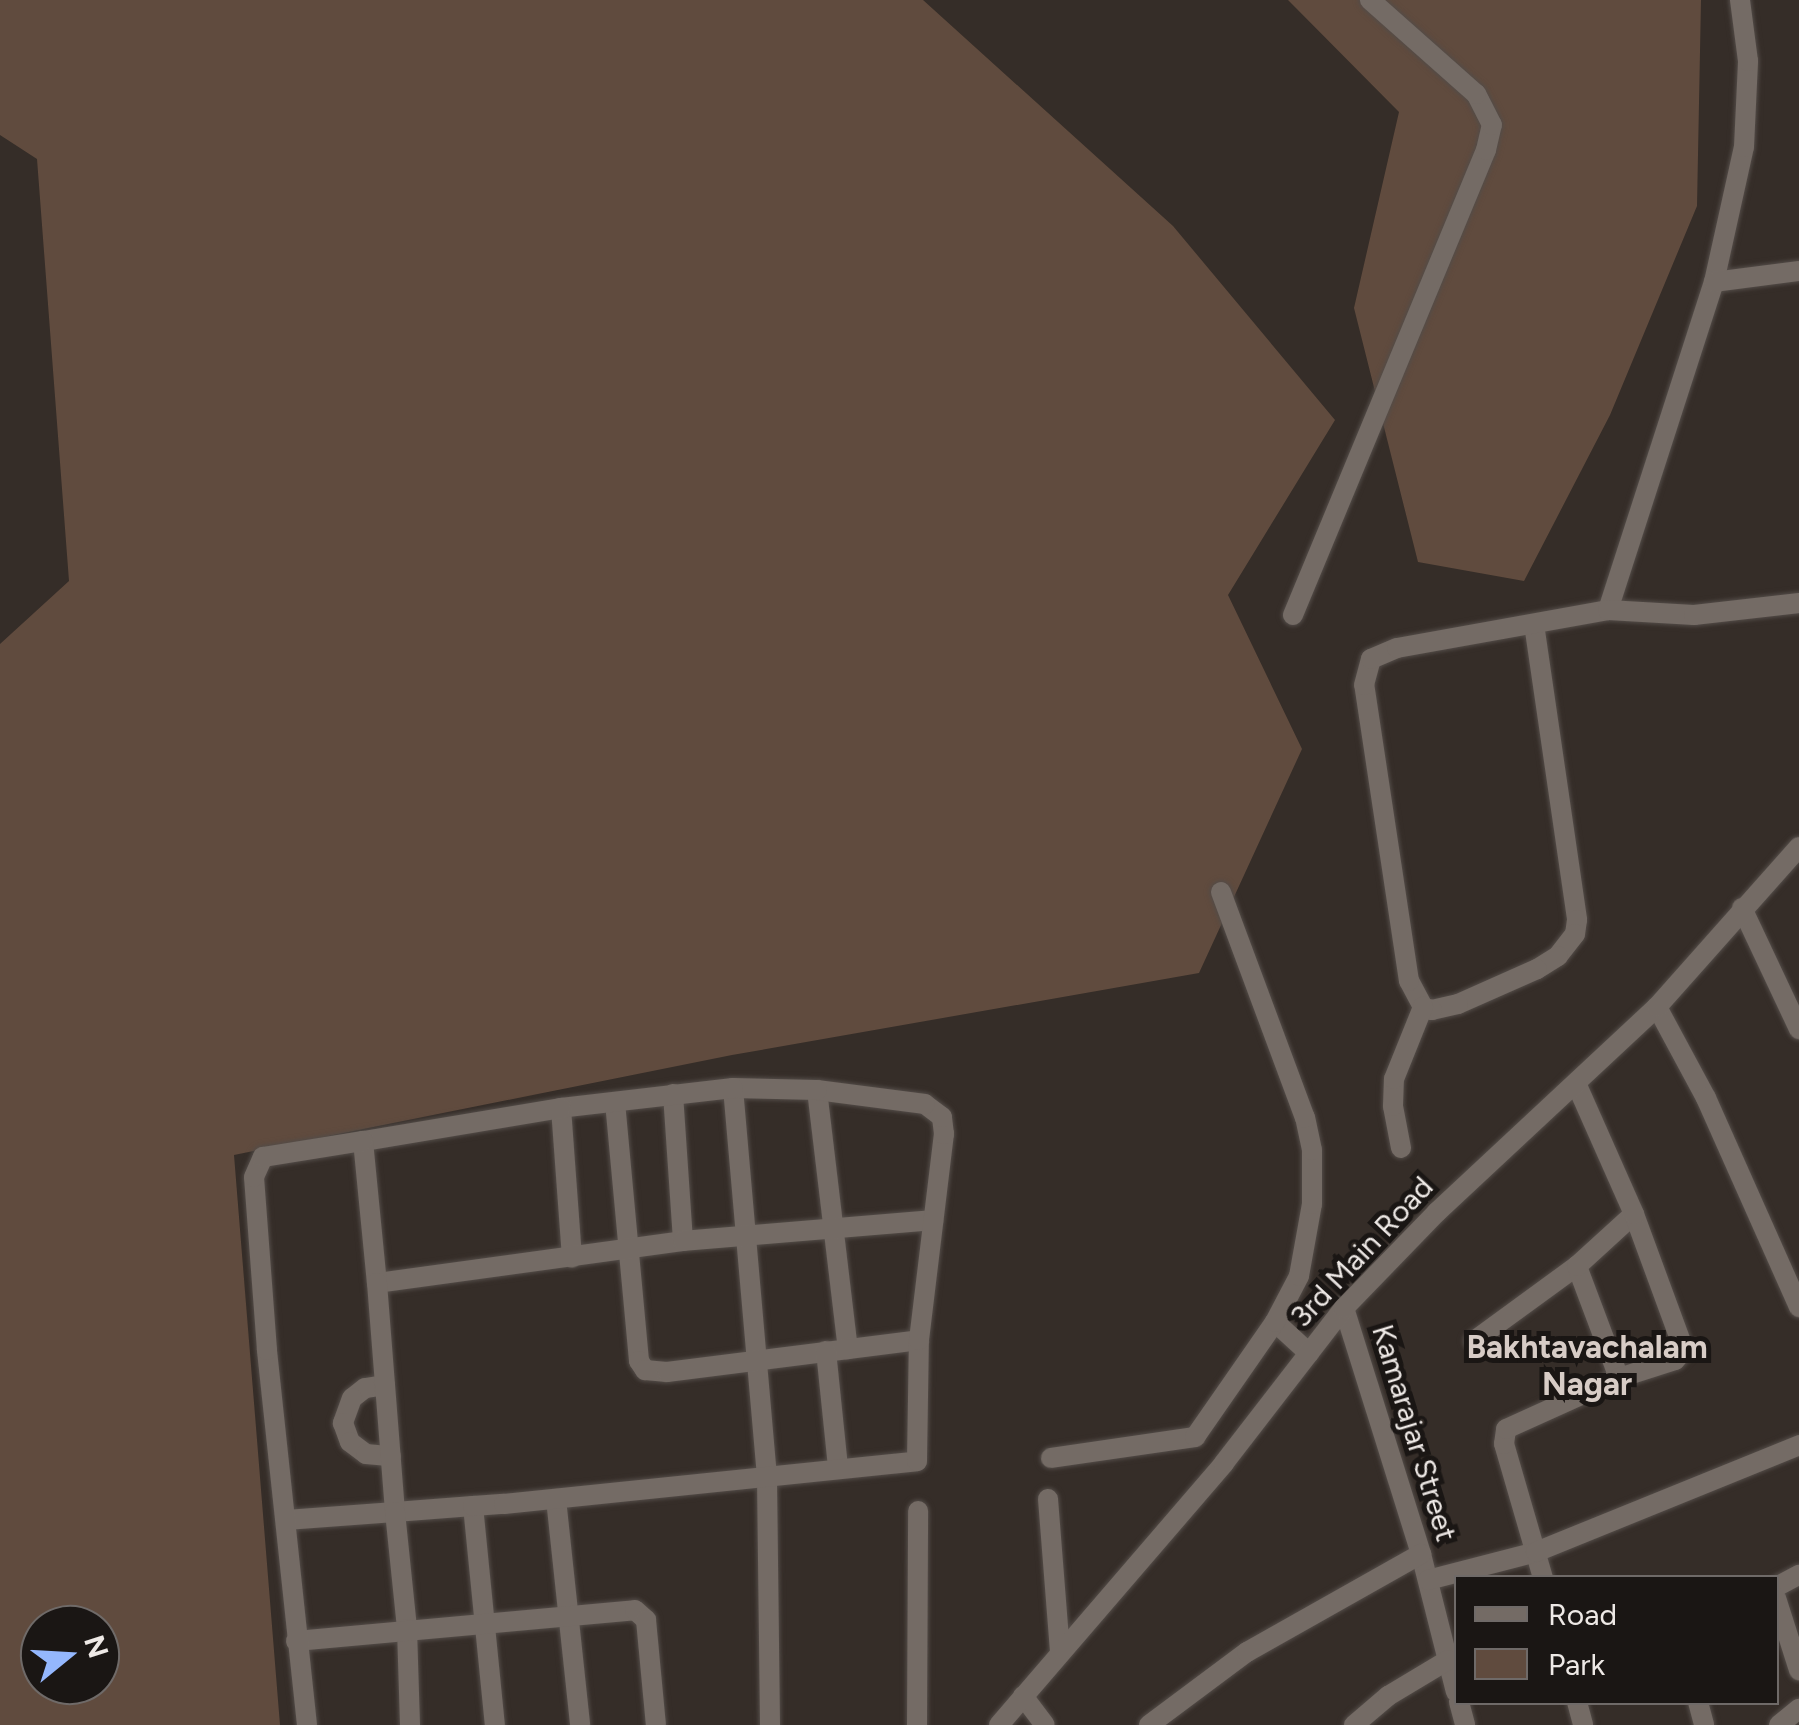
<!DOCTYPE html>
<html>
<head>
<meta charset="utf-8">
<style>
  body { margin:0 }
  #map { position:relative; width:1799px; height:1725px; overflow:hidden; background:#352d28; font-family:Figtree,sans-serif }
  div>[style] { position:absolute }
  .green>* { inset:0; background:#604b3e }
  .roads { filter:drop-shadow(0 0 2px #534c48) drop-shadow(0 0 2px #534c48) }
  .minor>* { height:20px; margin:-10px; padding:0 10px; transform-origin:10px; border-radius:10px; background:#746b65 }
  span { translate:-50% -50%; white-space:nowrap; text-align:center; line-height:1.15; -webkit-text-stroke:10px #1a1614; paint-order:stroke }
  .street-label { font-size:30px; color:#eee9e6 }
  .neighbourhood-label { font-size:32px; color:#d7ccc6; font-weight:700 }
  .legend { position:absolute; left:1454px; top:1575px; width:325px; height:130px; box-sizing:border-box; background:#1a1614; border:2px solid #6f6a68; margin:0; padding:12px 18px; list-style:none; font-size:30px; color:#eee9e6 }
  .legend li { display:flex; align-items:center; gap:20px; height:50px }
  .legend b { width:50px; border:2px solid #6f6a68 }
  .north { position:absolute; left:20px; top:1605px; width:100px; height:100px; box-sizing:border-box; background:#1a1614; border:2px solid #6f6a68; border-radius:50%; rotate:72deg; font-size:28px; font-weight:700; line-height:40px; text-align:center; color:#eee9e6 }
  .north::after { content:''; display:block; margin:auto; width:35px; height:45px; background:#94b7fd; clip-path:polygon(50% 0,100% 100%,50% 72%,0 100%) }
</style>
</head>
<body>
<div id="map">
  <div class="green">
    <div style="clip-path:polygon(evenodd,0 0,923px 0,1173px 226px,1335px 420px,1228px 595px,1302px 749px,1199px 973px,732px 1055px,234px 1155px,280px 1725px,0 1725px,0 644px,69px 581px,37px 159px,0 135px,0 0,40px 1625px,100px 1625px,100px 1685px,40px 1685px,40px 1625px)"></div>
    <div style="clip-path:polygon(1288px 0,1701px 0,1697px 206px,1610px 415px,1524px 581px,1418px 562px,1354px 308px,1399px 112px)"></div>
  </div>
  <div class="roads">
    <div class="minor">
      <div style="left:1714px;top:282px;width:138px;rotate:-77.5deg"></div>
      <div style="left:1744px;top:147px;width:86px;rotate:-87.3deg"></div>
      <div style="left:1748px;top:61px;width:62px;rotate:-97.5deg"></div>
      <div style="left:1608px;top:610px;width:345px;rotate:-72.1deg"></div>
      <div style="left:1714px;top:282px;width:86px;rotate:-7.4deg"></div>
      <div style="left:1293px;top:615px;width:503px;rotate:-67.46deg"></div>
      <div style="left:1486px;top:150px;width:26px;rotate:-77deg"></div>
      <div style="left:1492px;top:125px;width:35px;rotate:-117deg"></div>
      <div style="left:1476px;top:94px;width:142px;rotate:-138.4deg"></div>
      <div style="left:1534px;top:624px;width:299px;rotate:81.7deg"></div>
      <div style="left:1577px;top:920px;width:14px;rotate:98deg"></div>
      <div style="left:1575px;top:934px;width:28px;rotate:128deg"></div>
      <div style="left:1558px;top:956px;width:25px;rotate:148deg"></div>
      <div style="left:1537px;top:969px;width:86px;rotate:156.1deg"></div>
      <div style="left:1458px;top:1004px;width:27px;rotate:167deg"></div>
      <div style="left:1432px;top:1010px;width:9px;rotate:-162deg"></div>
      <div style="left:1423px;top:1007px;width:30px;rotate:-118deg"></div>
      <div style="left:1409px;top:981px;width:299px;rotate:-98.6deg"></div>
      <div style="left:1364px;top:685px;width:27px;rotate:-75deg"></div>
      <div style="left:1371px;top:659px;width:28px;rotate:-23deg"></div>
      <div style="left:1397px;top:648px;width:214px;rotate:-10.2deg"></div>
      <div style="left:1608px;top:610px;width:86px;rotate:3.3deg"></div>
      <div style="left:1694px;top:615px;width:106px;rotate:-6.5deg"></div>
      <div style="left:1742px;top:908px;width:134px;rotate:64.8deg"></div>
      <div style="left:1657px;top:1007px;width:103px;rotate:61.7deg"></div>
      <div style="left:1706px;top:1098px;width:229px;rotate:66deg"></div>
      <div style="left:733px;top:1088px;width:391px;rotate:85deg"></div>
      <div style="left:767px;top:1478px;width:247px;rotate:89.3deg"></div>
      <div style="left:817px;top:1090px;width:261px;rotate:83.2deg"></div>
      <div style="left:673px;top:1094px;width:147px;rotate:86.1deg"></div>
      <div style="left:615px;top:1102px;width:260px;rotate:84.7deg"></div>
      <div style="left:639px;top:1361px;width:11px;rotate:56deg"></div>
      <div style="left:645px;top:1370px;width:22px;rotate:5deg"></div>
      <div style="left:667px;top:1372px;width:254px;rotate:-7.2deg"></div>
      <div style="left:561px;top:1108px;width:150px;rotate:85.8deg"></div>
      <div style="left:1401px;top:1148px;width:43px;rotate:-100.8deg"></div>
      <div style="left:1393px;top:1106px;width:27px;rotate:-88deg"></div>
      <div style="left:1394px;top:1079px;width:78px;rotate:-68.1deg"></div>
      <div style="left:377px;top:1283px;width:309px;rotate:-7.8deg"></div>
      <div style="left:683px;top:1241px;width:251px;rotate:-4.8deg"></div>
      <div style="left:1344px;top:1308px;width:258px;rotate:72.6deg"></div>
      <div style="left:1421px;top:1554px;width:142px;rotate:75.8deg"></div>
      <div style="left:1275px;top:1322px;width:46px;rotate:42.4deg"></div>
      <div style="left:1474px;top:1341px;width:127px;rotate:-36.1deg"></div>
      <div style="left:826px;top:1351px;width:118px;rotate:84.1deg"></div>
      <div style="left:1619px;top:1378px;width:120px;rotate:-110.6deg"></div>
      <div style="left:1577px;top:1266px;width:77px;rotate:-42.4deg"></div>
      <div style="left:385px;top:1385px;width:20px;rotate:171deg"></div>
      <div style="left:365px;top:1388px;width:16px;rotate:142deg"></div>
      <div style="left:352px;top:1398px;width:27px;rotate:110deg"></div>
      <div style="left:343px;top:1423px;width:20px;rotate:70deg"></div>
      <div style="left:350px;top:1442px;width:20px;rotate:37deg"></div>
      <div style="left:366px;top:1454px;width:25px;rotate:5deg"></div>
      <div style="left:1051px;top:1458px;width:146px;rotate:-8.3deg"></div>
      <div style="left:1195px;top:1437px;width:140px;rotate:-55.2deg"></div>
      <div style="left:1275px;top:1322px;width:52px;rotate:-62.4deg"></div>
      <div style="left:1299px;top:1276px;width:73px;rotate:-79.8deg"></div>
      <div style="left:1312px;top:1204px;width:54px;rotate:-90deg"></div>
      <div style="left:1312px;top:1150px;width:33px;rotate:-102deg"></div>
      <div style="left:1305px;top:1118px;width:241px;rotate:-110.4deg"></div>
      <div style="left:556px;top:1499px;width:227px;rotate:83.9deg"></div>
      <div style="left:1048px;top:1499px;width:154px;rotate:85.5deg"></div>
      <div style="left:473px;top:1506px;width:220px;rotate:84.3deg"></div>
      <div style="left:286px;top:1520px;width:109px;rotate:-4.2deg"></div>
      <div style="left:395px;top:1512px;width:78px;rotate:-4.4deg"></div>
      <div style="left:473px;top:1506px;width:31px;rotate:-4deg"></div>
      <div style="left:504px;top:1504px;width:415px;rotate:-5.9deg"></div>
      <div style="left:917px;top:1461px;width:121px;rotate:-89.1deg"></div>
      <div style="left:919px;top:1340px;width:208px;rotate:-83.1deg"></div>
      <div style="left:944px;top:1134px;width:17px;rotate:-97deg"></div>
      <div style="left:942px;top:1117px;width:21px;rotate:-143deg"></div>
      <div style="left:925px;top:1104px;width:109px;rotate:-172.6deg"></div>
      <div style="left:817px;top:1090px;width:84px;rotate:-178.6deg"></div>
      <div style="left:733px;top:1088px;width:173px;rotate:173.4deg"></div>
      <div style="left:561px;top:1108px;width:201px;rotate:170.5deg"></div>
      <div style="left:363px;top:1141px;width:143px;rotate:84.4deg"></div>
      <div style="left:377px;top:1283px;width:230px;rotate:85.5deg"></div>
      <div style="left:395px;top:1512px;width:118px;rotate:84.1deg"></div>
      <div style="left:407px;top:1629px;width:96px;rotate:88.2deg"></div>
      <div style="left:1543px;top:1578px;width:140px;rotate:-106.2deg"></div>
      <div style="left:1504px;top:1444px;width:15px;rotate:-82deg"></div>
      <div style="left:1506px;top:1429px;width:124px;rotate:-24.3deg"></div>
      <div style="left:1619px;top:1378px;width:59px;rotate:-17.8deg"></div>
      <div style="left:1675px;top:1360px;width:13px;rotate:-48deg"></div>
      <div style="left:1684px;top:1350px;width:145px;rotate:-110.2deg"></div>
      <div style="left:1634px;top:1214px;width:143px;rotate:-113.9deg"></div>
      <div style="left:1428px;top:1580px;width:112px;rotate:-14.5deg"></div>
      <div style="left:1536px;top:1552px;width:284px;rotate:-22.1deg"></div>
      <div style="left:1776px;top:1587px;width:26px;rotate:-28deg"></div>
      <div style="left:1776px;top:1598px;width:76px;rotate:72.3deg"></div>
      <div style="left:296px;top:1641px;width:340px;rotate:-5.2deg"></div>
      <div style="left:635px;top:1610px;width:15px;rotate:42deg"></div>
      <div style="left:646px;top:1620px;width:105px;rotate:84.6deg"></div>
      <div style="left:1023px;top:1696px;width:36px;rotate:53deg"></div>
      <div style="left:1459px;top:1702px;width:24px;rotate:75deg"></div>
      <div style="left:1577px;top:1702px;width:24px;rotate:75deg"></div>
      <div style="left:1698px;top:1702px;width:24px;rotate:75deg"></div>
      <div style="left:307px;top:1725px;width:377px;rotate:-96.1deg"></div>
      <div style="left:267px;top:1350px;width:173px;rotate:-94.3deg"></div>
      <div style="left:254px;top:1177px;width:22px;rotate:-66deg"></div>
      <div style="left:263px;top:1157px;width:101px;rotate:-9.1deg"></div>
      <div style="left:917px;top:1725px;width:214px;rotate:-89.7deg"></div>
      <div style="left:999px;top:1725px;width:345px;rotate:-49.3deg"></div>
      <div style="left:1224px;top:1463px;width:196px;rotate:-52.3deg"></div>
      <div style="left:1344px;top:1308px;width:134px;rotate:-45.9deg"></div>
      <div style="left:1437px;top:1212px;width:301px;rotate:-43deg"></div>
      <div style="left:1657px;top:1007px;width:214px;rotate:-48.4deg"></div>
      <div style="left:1149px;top:1725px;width:122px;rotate:-36.7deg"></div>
      <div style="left:1247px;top:1652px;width:200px;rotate:-29.4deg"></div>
      <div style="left:1354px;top:1725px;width:45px;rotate:-40.5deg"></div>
      <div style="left:1388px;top:1696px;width:70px;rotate:-31deg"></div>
      <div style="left:1779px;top:1725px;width:26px;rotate:-39deg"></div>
    </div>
  </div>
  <div class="street-label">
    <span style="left:1362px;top:1252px;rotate:-47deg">3rd Main Road</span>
    <span style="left:1414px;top:1433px;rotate:73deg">Kamarajar Street</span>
  </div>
  <div class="neighbourhood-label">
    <span style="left:1587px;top:1366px">Bakhtavachalam<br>Nagar</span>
  </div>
  <ul class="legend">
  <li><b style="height:12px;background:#746b65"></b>Road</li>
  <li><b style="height:28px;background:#604b3e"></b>Park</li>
  </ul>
  <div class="north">N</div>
</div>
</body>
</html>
